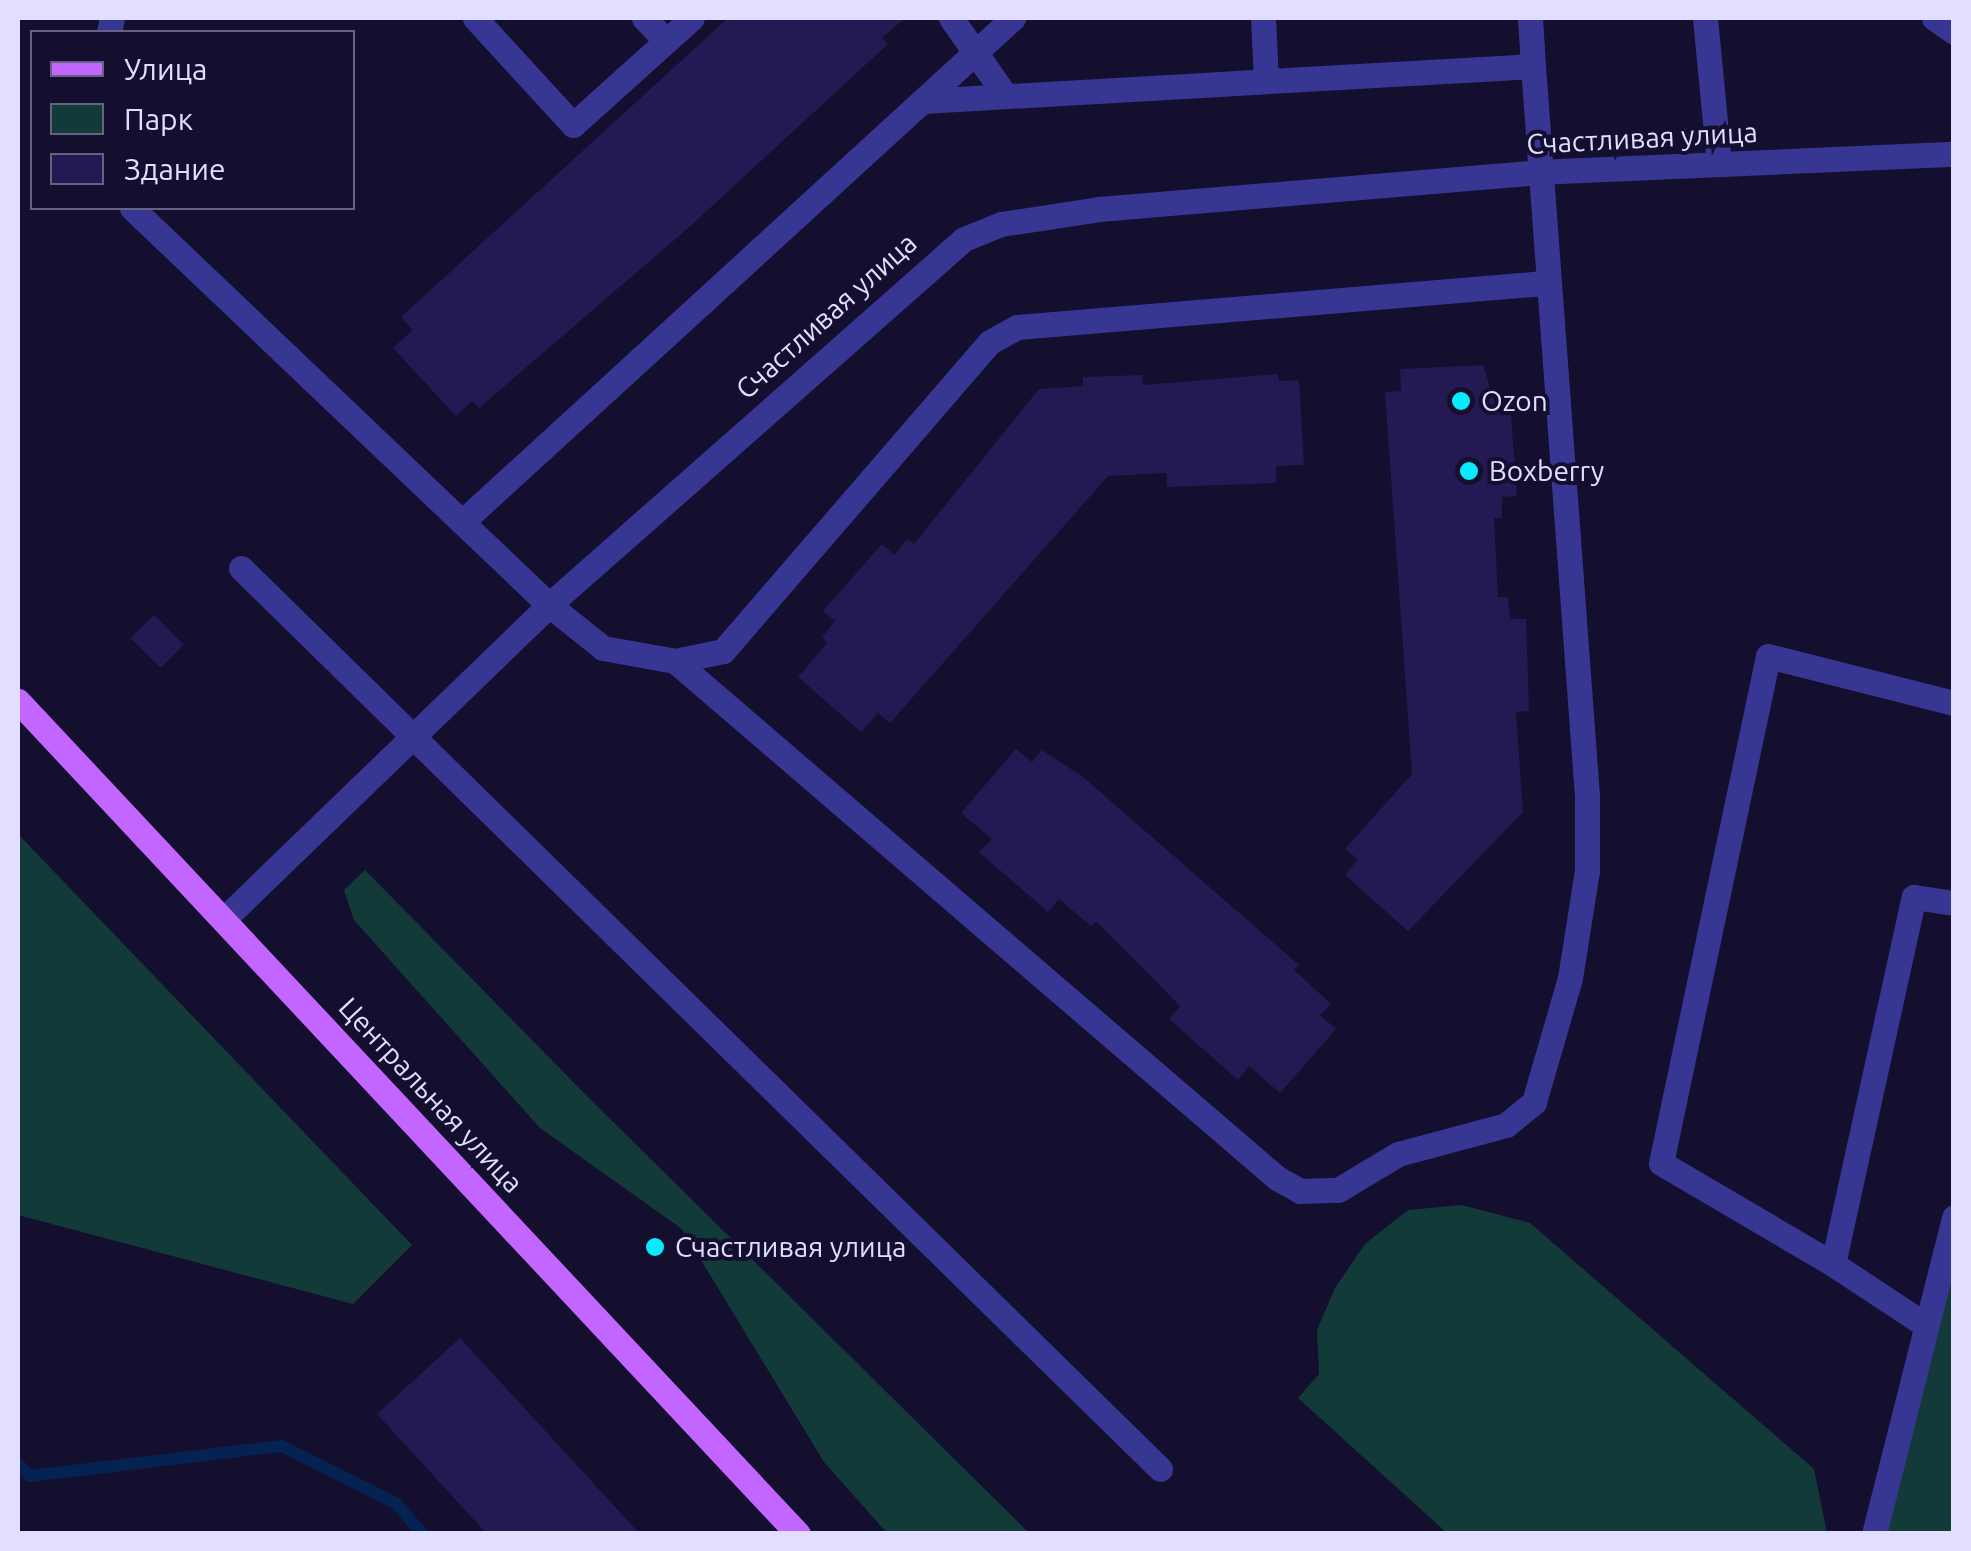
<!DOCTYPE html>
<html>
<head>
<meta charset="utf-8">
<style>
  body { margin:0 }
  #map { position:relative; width:1971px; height:1551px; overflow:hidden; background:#140f2f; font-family:Ubuntu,sans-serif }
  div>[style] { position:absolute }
  .green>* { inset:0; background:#113a38 }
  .stream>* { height:12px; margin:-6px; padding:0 6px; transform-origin:6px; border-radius:6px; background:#052352 }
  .building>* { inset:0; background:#241952; transform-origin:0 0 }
  .minor>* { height:25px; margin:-12.5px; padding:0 12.5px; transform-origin:12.5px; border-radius:12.5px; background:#383693 }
  .major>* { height:25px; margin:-12.5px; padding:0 12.5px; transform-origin:12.5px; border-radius:12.5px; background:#c365ff }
  .dots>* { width:28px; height:28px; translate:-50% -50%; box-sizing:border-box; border:5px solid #140f2f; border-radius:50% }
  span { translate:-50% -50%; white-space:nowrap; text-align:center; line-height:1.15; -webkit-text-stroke:8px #140f2f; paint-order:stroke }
  .street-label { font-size:28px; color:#e1deff }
  .poi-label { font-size:28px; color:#e1deff }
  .left { translate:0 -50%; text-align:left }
  .frame { position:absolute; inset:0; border:20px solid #e1deff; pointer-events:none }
  .legend { position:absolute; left:30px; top:30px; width:325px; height:180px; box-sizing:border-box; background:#140f2f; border:2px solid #666282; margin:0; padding:12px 18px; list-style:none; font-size:30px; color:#e1deff }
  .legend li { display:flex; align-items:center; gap:20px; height:50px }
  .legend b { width:50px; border:2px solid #666282 }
</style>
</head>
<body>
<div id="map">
  <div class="green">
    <div style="clip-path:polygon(18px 834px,412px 1245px,353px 1304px,18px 1215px)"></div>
    <div style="clip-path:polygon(365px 870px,587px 1096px,1029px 1533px,887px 1533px,824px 1462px,682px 1229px,540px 1128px,354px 920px,344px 890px)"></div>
    <div style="clip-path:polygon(1462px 1205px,1530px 1223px,1814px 1469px,1827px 1533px,1447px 1533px,1298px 1398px,1319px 1374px,1317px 1330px,1335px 1288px,1365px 1244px,1408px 1210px)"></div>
    <div style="clip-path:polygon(1953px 1217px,1953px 1533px,1874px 1534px)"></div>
  </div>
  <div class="stream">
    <div style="left:18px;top:1464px;width:17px;rotate:45deg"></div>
    <div style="left:30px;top:1476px;width:254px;rotate:-6.8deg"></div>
    <div style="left:282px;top:1446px;width:129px;rotate:26.8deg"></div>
    <div style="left:397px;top:1504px;width:39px;rotate:50deg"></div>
  </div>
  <div class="building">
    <div style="clip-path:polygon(728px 18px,905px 18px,882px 38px,888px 44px,686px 230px,479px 408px,472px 401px,456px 416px,393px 348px,413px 330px,401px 317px)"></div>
    <div style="clip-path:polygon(1483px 365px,1495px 403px,1510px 402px,1517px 496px,1502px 497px,1502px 518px,1494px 518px,1498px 597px,1508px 597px,1510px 619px,1526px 619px,1529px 711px,1516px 712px,1523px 812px,1408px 931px,1345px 875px,1358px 859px,1345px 849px,1412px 774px,1385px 392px,1401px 391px,1400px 369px)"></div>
    <div style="clip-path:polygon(1278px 374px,1279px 381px,1299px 380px,1304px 465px,1276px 466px,1276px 483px,1167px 487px,1166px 473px,1108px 476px,890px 723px,878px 713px,861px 732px,798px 677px,827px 643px,822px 637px,835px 621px,823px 611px,882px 544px,894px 555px,907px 539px,914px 544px,1039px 389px,1083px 386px,1083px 377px,1142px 375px,1143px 385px)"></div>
    <div style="left:154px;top:615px;width:42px;height:33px;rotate:45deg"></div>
    <div style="clip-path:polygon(1016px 749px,1032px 762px,1042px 750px,1083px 777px,1299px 965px,1294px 970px,1331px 1004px,1320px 1015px,1336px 1029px,1280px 1093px,1249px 1066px,1238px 1080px,1169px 1019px,1180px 1006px,1096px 921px,1091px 926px,1059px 899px,1048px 912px,979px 852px,992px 839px,961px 813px)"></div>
    <div style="clip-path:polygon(460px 1338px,640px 1534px,487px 1534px,377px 1414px)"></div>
  </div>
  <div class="minor">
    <div style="left:475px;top:18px;width:145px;rotate:47.5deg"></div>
    <div style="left:573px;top:125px;width:160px;rotate:-42deg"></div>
    <div style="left:644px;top:18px;width:32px;rotate:46deg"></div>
    <div style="left:951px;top:18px;width:90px;rotate:54.9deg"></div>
    <div style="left:1263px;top:18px;width:62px;rotate:87.2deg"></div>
    <div style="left:1530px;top:18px;width:48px;rotate:86.4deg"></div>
    <div style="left:1705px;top:18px;width:146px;rotate:84.5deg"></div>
    <div style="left:1934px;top:18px;width:24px;rotate:35deg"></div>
    <div style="left:109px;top:32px;width:14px;rotate:-78deg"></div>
    <div style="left:132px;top:208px;width:576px;rotate:43.59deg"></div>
    <div style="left:549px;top:605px;width:69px;rotate:38.5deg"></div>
    <div style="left:603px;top:648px;width:73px;rotate:10.2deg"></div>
    <div style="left:675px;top:661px;width:49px;rotate:-11.8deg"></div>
    <div style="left:723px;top:651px;width:408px;rotate:-49.2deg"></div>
    <div style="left:990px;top:342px;width:31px;rotate:-29deg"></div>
    <div style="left:1017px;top:327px;width:529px;rotate:-4.77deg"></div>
    <div style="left:462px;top:522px;width:747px;rotate:-42.45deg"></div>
    <div style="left:241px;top:568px;width:1287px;rotate:44.43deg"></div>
    <div style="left:675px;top:661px;width:794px;rotate:40.66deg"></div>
    <div style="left:1277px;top:1178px;width:26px;rotate:29deg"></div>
    <div style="left:1300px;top:1191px;width:38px;rotate:-2deg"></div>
    <div style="left:1338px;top:1190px;width:70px;rotate:-31deg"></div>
    <div style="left:1398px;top:1154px;width:112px;rotate:-15deg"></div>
    <div style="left:1506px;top:1125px;width:36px;rotate:-39deg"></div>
    <div style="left:1534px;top:1102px;width:129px;rotate:-73.8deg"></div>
    <div style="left:1570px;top:978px;width:108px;rotate:-81deg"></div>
    <div style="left:1587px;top:871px;width:75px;rotate:-90deg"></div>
    <div style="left:1587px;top:796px;width:732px;rotate:-94.23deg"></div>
    <div style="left:1533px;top:66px;width:611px;rotate:176.72deg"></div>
    <div style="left:225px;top:918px;width:450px;rotate:-44deg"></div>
    <div style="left:549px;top:605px;width:553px;rotate:-41.41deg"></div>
    <div style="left:964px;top:239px;width:40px;rotate:-22deg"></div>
    <div style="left:1001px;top:224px;width:99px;rotate:-8.7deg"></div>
    <div style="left:1099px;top:209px;width:440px;rotate:-4.8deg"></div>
    <div style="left:1537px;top:172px;width:417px;rotate:-2.5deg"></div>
    <div style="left:1833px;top:1264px;width:199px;rotate:-149.6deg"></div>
    <div style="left:1661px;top:1163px;width:518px;rotate:-78.08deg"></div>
    <div style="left:1768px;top:656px;width:192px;rotate:14.2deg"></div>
    <div style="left:1924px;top:1324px;width:109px;rotate:-146.6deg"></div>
    <div style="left:1833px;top:1264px;width:376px;rotate:-77.6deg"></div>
    <div style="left:1914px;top:897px;width:40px;rotate:8.5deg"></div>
    <div style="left:1874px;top:1534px;width:327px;rotate:-75.8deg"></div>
  </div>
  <div class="major">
    <div style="left:18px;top:701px;width:1141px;rotate:46.88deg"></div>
  </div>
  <div class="dots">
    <div style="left:1461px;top:401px;background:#0aeaff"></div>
    <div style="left:1469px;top:471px;background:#0aeaff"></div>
    <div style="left:655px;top:1247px;background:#0aeaff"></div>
  </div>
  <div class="street-label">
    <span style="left:1642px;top:138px;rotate:-3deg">Счастливая улица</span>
    <span style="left:826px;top:316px;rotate:-42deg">Счастливая улица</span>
    <span style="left:431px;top:1095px;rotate:47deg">Центральная улица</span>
  </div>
  <div class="poi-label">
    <span class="left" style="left:1481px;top:401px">Ozon</span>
    <span class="left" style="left:1489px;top:471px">Boxberry</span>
    <span class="left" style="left:675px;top:1247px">Счастливая улица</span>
  </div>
  <div class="frame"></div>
  <ul class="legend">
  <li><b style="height:12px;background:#c365ff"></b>Улица</li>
  <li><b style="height:28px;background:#113a38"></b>Парк</li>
  <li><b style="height:28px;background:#241952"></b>Здание</li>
  </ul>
</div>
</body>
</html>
